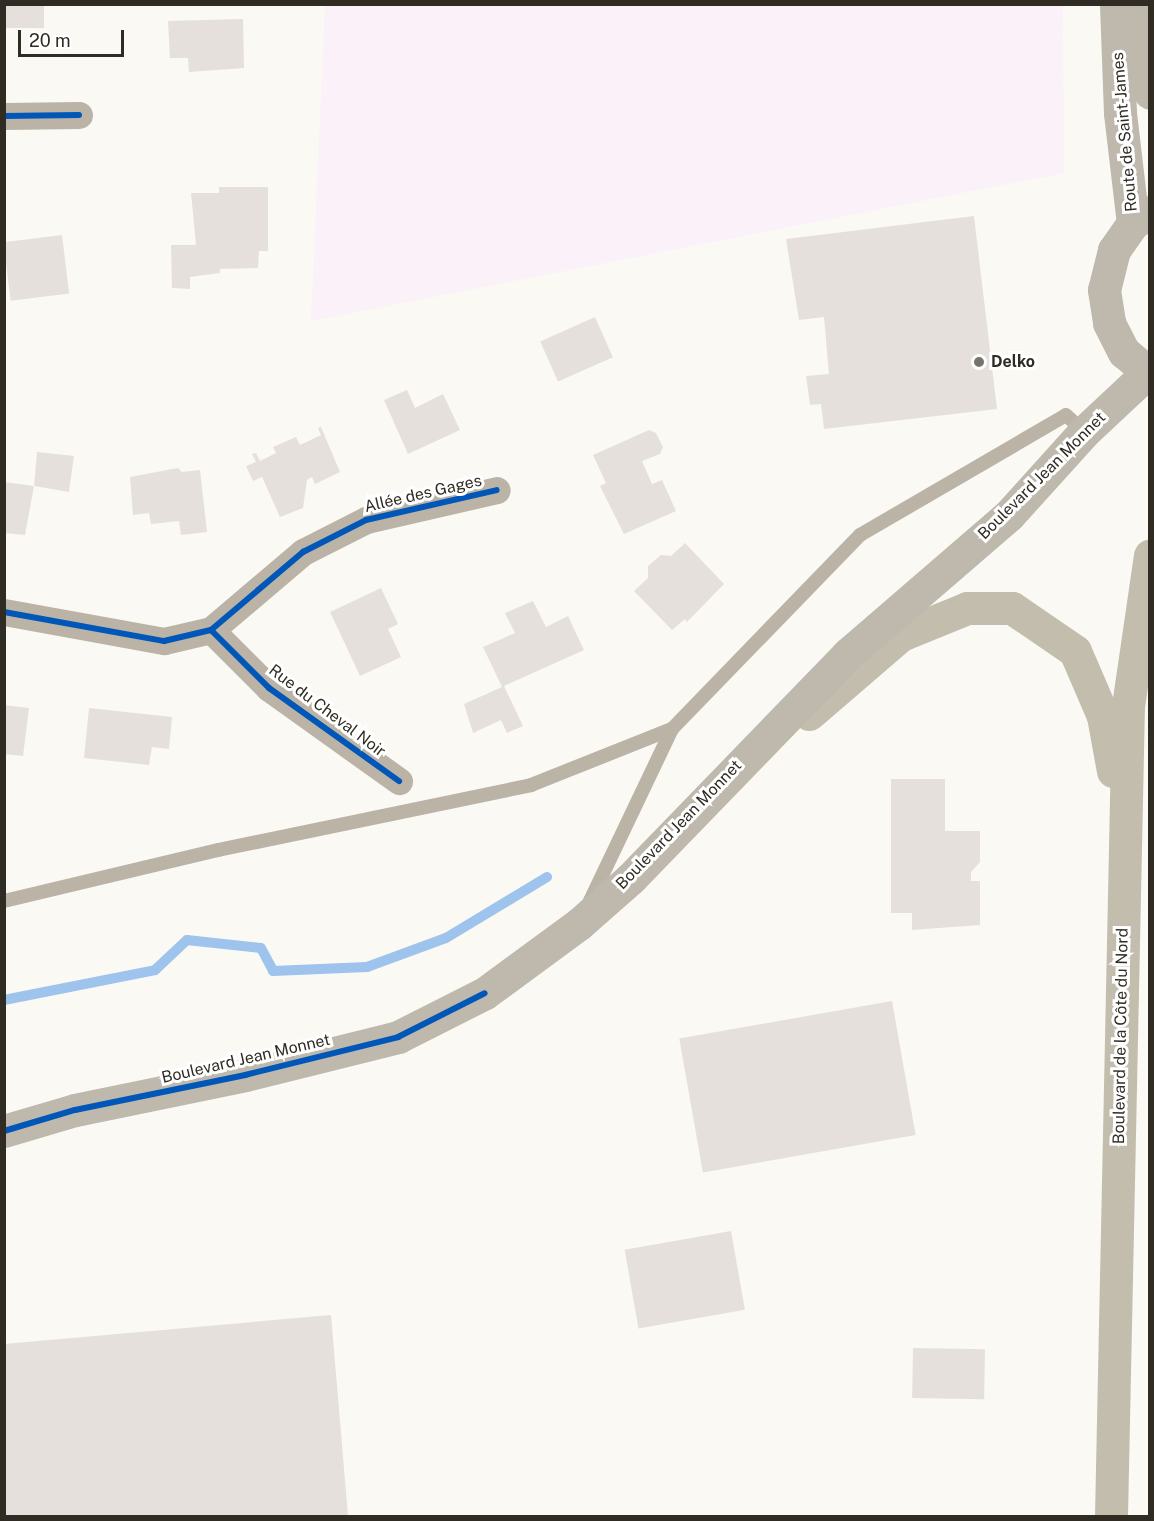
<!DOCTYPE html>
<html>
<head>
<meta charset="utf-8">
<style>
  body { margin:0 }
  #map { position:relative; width:1154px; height:1521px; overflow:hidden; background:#faf9f4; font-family:"Public Sans",sans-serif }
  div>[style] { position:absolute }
  .education>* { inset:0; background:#fbf1f8 }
  .stream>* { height:10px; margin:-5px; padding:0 5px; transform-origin:5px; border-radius:5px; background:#9ec3ec }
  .building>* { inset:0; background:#e6e0dd; transform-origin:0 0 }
  .service>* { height:14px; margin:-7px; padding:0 7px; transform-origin:7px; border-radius:7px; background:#bcb3a7 }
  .minor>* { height:27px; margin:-13.5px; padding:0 13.5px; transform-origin:13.5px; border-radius:13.5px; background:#bcb3a7 }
  .secondary>* { height:33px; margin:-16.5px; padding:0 16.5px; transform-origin:16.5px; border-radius:16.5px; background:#c3bdae }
  .primary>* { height:33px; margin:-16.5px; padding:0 16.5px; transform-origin:16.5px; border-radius:16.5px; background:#beb8ad }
  .cycleway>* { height:6px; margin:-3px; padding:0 3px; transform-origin:3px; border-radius:3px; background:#0057b8 }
  .dots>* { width:16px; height:16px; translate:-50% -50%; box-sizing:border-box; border:3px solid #fff; border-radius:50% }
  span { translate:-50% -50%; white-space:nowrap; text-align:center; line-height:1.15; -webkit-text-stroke:6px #fff; paint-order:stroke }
  .street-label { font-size:16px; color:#302c23 }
  .poi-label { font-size:16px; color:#302c23; font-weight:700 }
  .left { translate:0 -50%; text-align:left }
  .frame { position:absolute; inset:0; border:6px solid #302c23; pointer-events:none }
  .scale { position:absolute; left:18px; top:30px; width:106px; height:27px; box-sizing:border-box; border:3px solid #302c23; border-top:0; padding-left:8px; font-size:18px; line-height:21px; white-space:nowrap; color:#302c23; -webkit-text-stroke:4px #fff; paint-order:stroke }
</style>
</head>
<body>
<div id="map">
  <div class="education">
    <div style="clip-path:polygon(325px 5px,1063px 5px,1064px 173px,311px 321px)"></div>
  </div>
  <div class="stream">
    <div style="left:4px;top:1000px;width:154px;rotate:-11.2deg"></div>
    <div style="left:155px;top:970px;width:44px;rotate:-43.2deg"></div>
    <div style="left:187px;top:940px;width:74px;rotate:6.2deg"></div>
    <div style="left:261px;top:948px;width:26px;rotate:62deg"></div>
    <div style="left:273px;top:971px;width:94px;rotate:-2.4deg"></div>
    <div style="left:367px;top:967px;width:84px;rotate:-20.2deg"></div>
    <div style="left:446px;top:938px;width:118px;rotate:-31.1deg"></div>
  </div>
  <div class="building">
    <div style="left:4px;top:4px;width:40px;height:24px"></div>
    <div style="clip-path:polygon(243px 19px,244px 68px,189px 72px,188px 58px,170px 58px,168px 21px)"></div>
    <div style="clip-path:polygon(219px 187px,268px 187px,268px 251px,259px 251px,258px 268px,220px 269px,220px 273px,190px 277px,190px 289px,172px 288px,171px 245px,196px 245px,191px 193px,219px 193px)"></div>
    <div style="clip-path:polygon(974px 216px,997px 409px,824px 429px,821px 404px,810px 405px,806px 376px,829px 374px,824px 317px,799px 320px,786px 239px)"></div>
    <div style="left:62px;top:235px;width:59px;height:59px;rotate:83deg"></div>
    <div style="left:595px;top:317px;width:44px;height:60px;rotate:66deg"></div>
    <div style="clip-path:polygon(407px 390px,415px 408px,443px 394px,460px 430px,408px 454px,384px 400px)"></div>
    <div style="clip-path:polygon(321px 427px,340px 472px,315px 484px,312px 477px,307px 480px,303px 508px,280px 517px,262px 477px,253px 481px,246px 466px,256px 462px,252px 454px,256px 453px,260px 461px,276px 453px,273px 447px,296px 437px,300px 445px,321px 435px,318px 428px)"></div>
    <div style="clip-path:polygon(649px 430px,656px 433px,663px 447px,660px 454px,642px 461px,652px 484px,662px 480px,676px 511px,624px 534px,600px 486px,606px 483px,593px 455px)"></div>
    <div style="clip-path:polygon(37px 452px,74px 456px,69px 492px,34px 486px,25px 535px,4px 533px,4px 482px,34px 486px)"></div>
    <div style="clip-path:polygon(178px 468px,182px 472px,200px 470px,207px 532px,181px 535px,179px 521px,151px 524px,149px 513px,133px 515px,130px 477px)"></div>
    <div style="clip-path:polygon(685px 543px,724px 584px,687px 622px,685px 619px,672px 630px,634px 591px,648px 578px,648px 566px,661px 555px,671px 556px)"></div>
    <div style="clip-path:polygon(381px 588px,398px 624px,388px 629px,401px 657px,360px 676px,330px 612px)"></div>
    <div style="clip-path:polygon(533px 601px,546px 627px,568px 616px,584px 650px,504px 686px,523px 726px,507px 733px,501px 720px,473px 733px,464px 704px,502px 687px,483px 647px,515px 633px,505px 613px)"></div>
    <div style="clip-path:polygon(4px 705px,29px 708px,23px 756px,4px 754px)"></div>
    <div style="clip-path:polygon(89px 708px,172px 717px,169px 749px,152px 747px,149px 765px,84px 758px)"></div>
    <div style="clip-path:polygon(891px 779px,945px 779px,945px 831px,980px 831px,980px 862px,971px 872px,971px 881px,980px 881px,980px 925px,912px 930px,912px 913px,891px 913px)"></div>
    <div style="left:892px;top:1001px;width:136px;height:216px;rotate:80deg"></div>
    <div style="left:731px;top:1231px;width:80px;height:108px;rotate:80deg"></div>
    <div style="clip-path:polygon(331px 1315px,348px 1516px,4px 1516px,4px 1344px)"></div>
    <div style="left:913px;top:1348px;width:72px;height:50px;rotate:1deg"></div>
  </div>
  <div class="service">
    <div style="left:4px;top:901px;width:220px;rotate:-13.4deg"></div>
    <div style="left:218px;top:850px;width:320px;rotate:-11.7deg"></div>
    <div style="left:531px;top:785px;width:152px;rotate:-21.7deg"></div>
    <div style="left:589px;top:903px;width:193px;rotate:-64.5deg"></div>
    <div style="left:672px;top:729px;width:270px;rotate:-45.9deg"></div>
    <div style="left:860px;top:535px;width:238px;rotate:-30.2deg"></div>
    <div style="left:1066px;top:415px;width:25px;rotate:43deg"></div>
  </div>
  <div class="minor">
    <div style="left:4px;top:116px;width:75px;rotate:-0.8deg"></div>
    <div style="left:4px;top:612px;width:163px;rotate:10.3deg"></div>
    <div style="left:164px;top:641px;width:48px;rotate:-13.2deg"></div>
    <div style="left:211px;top:630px;width:82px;rotate:45deg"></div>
    <div style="left:269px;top:688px;width:160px;rotate:35.6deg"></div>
    <div style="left:211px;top:630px;width:121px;rotate:-40.3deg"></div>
    <div style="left:303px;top:552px;width:71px;rotate:-26.9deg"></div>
    <div style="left:366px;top:520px;width:134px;rotate:-12.9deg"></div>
  </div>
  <div class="secondary">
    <div style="left:809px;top:714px;width:121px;rotate:-40.7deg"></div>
    <div style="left:901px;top:635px;width:71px;rotate:-22.2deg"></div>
    <div style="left:967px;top:608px;width:45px"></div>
    <div style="left:1012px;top:608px;width:76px;rotate:34.3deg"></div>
    <div style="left:1075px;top:651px;width:71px;rotate:66.7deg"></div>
    <div style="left:1103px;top:716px;width:56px;rotate:79.7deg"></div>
    <div style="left:1111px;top:1516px;width:810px;rotate:-88.8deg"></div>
    <div style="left:1128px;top:706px;width:152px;rotate:-81.7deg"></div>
  </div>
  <div class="primary">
    <div style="left:1116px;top:4px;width:109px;rotate:87.9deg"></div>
    <div style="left:1120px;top:113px;width:111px;rotate:83.3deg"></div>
    <div style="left:1142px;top:4px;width:89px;rotate:84.9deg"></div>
    <div style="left:1150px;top:212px;width:20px;rotate:147deg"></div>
    <div style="left:1133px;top:223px;width:33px;rotate:125deg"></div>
    <div style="left:1114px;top:250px;width:41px;rotate:104deg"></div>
    <div style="left:1104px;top:290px;width:33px;rotate:81deg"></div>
    <div style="left:1109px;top:323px;width:33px;rotate:63deg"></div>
    <div style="left:1124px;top:352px;width:34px;rotate:40deg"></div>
    <div style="left:4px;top:1131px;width:74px;rotate:-16.5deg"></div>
    <div style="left:75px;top:1110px;width:174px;rotate:-11.6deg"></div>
    <div style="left:245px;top:1075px;width:158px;rotate:-13.9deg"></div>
    <div style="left:398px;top:1037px;width:97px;rotate:-26.8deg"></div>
    <div style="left:485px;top:993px;width:117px;rotate:-36.3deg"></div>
    <div style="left:579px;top:924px;width:69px;rotate:-41.5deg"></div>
    <div style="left:631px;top:878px;width:312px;rotate:-45.9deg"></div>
    <div style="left:848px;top:654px;width:213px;rotate:-40.8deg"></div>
    <div style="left:1009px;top:515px;width:112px;rotate:-47.9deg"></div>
    <div style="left:1084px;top:432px;width:86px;rotate:-43.1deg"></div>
  </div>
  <div class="cycleway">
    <div style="left:4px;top:116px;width:75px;rotate:-0.8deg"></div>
    <div style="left:4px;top:612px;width:163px;rotate:10.3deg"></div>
    <div style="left:164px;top:641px;width:48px;rotate:-13.2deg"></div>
    <div style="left:211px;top:630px;width:82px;rotate:45deg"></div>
    <div style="left:269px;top:688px;width:160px;rotate:35.6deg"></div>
    <div style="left:211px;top:630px;width:121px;rotate:-40.3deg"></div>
    <div style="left:303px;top:552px;width:71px;rotate:-26.9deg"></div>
    <div style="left:366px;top:520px;width:134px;rotate:-12.9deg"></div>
    <div style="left:4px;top:1131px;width:74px;rotate:-16.5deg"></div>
    <div style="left:75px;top:1110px;width:174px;rotate:-11.6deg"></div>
    <div style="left:245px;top:1075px;width:158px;rotate:-13.9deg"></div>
    <div style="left:398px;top:1037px;width:97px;rotate:-26.8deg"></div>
  </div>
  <div class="dots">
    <div style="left:979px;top:362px;background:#77746c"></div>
  </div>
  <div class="street-label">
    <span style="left:1125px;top:132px;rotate:-95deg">Route de Saint-James</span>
    <span style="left:1042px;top:476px;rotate:-45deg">Boulevard Jean Monnet</span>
    <span style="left:423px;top:494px;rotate:-13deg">Allée des Gages</span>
    <span style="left:327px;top:711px;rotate:37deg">Rue du Cheval Noir</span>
    <span style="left:679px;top:825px;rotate:-46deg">Boulevard Jean Monnet</span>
    <span style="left:1121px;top:1036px;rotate:-89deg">Boulevard de la Côte du Nord</span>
    <span style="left:246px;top:1059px;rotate:-13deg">Boulevard Jean Monnet</span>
  </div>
  <div class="poi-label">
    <span class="left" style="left:991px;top:362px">Delko</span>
  </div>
  <div class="frame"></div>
  <div class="scale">20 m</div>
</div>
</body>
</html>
